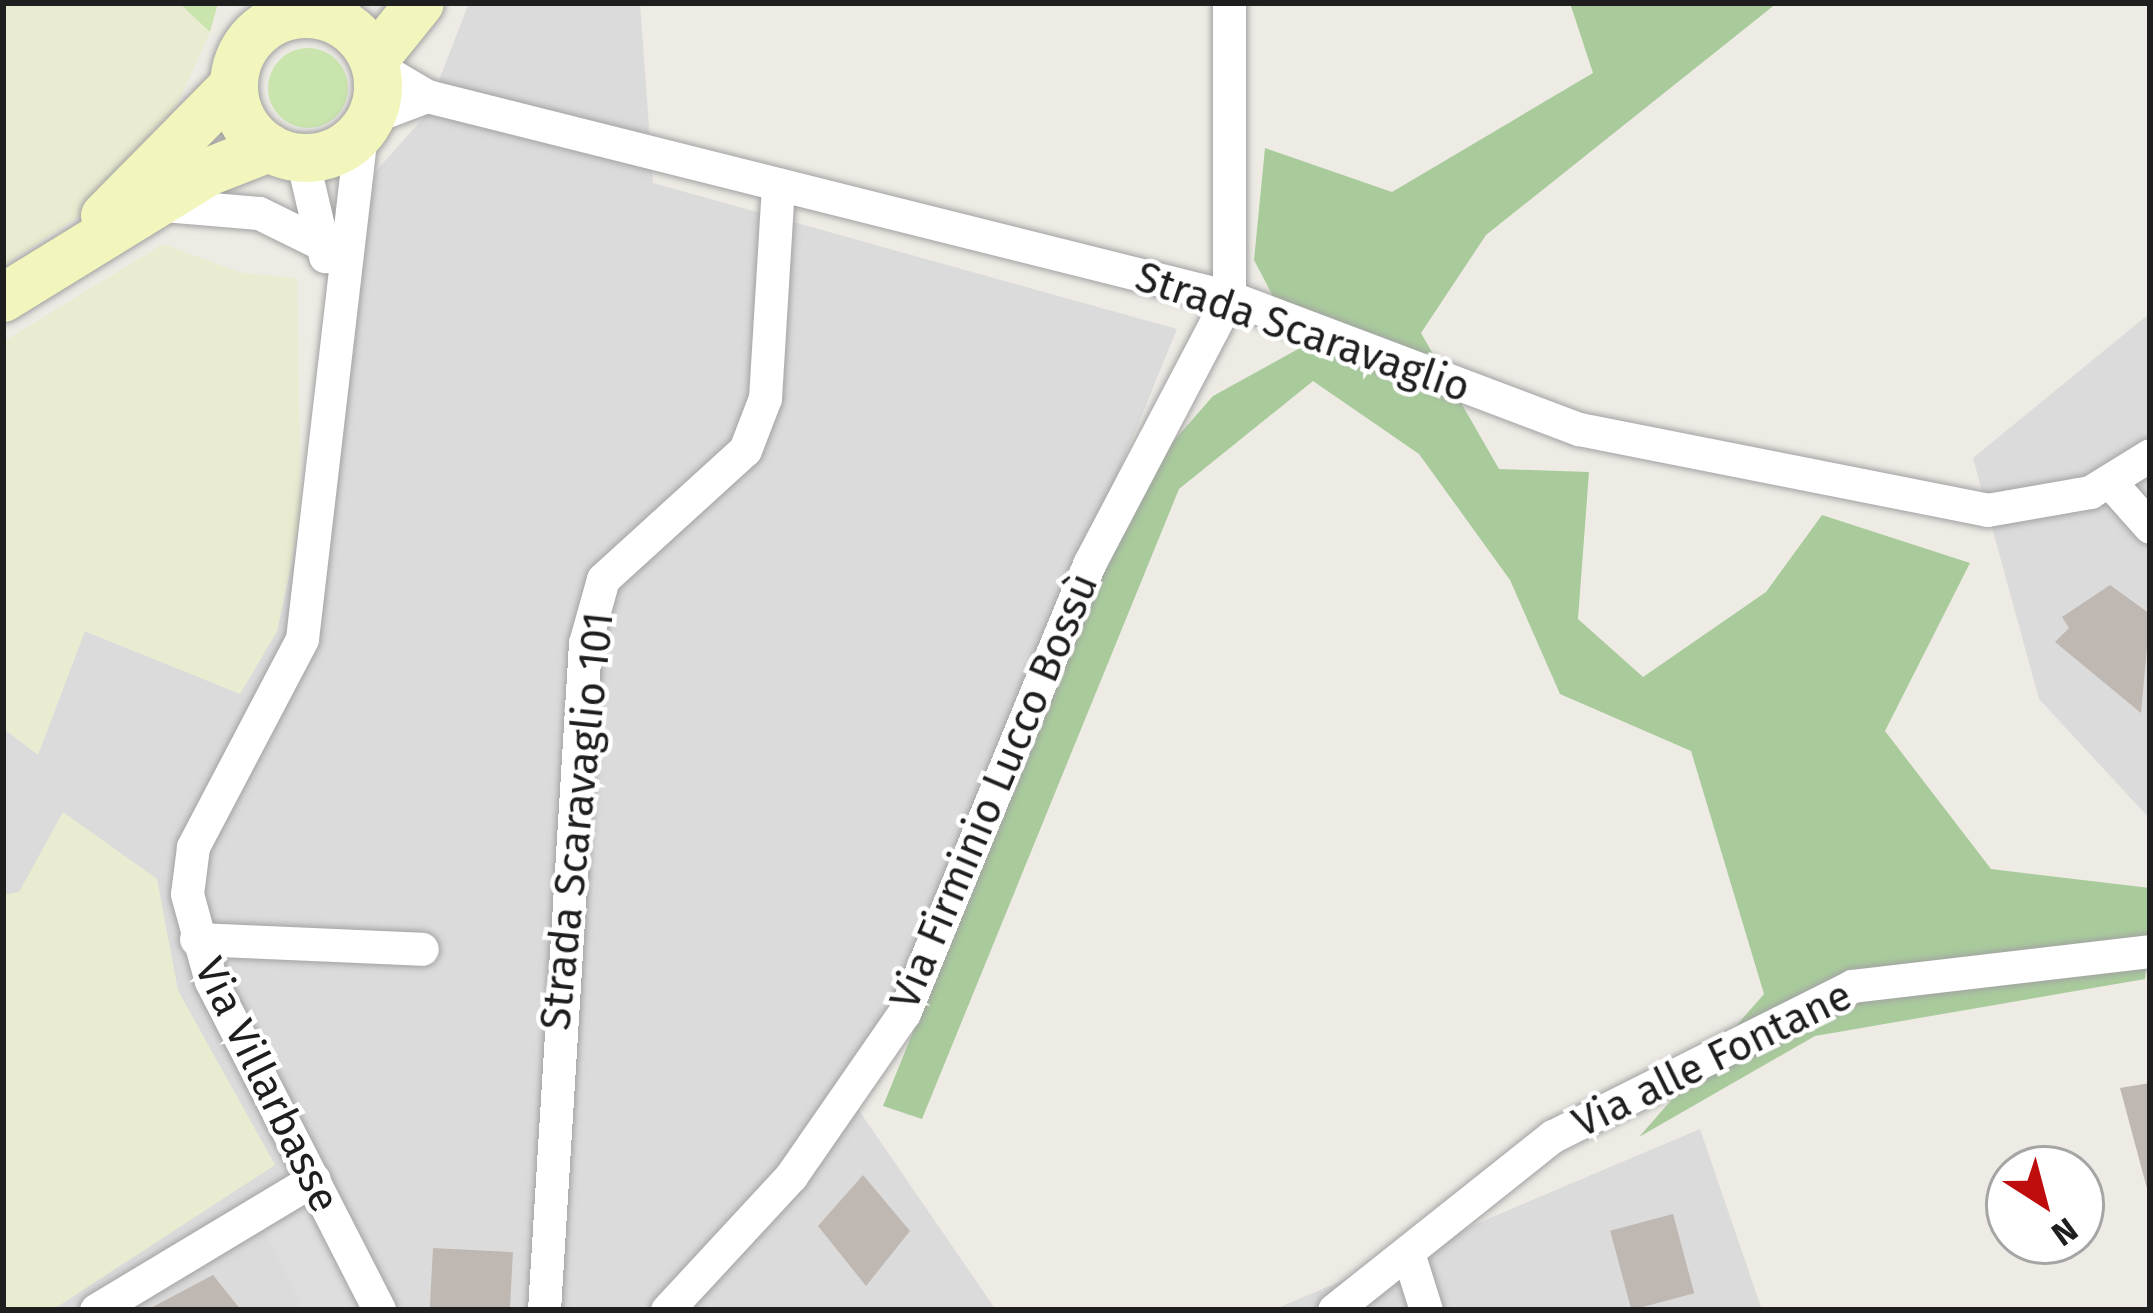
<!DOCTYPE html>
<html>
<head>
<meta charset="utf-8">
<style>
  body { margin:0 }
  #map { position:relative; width:2153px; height:1313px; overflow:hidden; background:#eeebe5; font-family:"Fira Sans",sans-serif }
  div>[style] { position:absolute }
  .residential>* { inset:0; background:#dcdbdb }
  .farmland>* { inset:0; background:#eaecd1 }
  .grass>* { inset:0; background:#c9e5ad }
  .round { border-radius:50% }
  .forest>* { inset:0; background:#a9cb9c }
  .parking>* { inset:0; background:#dedede }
  .building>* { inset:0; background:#bfb7b1; transform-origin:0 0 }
  .roads { filter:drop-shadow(0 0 3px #a2a2a2) drop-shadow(0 0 3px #a2a2a2) }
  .street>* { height:33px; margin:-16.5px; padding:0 16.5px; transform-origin:16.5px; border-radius:16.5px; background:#fff }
  .secondary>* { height:48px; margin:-24px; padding:0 24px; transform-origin:24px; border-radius:24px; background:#f2f5bc }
  .secondary>.ring { margin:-24px; padding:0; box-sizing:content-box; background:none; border:48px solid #f2f5bc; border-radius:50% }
  span { translate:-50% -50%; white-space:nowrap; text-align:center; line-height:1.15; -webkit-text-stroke:9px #fff; paint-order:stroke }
  .street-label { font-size:42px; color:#1e1e1e }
  .frame { position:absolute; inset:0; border:6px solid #1e1e1e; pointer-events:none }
  .north { position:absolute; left:1985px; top:1145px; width:120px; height:120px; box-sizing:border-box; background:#fff; border:3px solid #a5a5a5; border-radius:50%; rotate:144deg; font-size:33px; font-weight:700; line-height:48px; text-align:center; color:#1e1e1e }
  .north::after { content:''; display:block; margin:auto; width:42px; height:54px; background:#bf0d0d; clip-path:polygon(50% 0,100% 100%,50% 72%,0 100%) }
</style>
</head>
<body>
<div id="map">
  <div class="residential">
    <div style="clip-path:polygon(469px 3px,640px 3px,653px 183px,1177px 329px,858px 1109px,996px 1310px,52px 1310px,274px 1164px,178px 991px,156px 879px,3px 895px,3px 728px,38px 754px,84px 631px,240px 693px,277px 631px,376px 171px,425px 116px)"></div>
    <div style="clip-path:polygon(2150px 313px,2150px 819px,2039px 699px,1973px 458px)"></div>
    <div style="clip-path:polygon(1700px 1129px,1762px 1310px,1273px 1310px)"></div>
  </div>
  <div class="farmland">
    <div style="clip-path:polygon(3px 3px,179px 3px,210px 32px,171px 118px,104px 200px,3px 266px)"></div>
    <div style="clip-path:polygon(163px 244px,242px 273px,297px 278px,301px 518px,277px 631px,240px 694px,85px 631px,38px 755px,3px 728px,3px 342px)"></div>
    <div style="clip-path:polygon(63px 812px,157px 879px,178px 991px,275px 1165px,52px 1310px,3px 1310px,3px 895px,19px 892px)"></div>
  </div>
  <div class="grass">
    <div style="clip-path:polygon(179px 3px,218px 3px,210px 32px)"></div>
    <div class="round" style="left:268px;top:48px;width:80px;height:80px"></div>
  </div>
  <div class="forest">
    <div style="clip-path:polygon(1570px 3px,1777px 3px,1486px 235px,1421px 333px,1499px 469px,1589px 472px,1578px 619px,1643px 677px,1766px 592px,1822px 515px,1970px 563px,1885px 731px,1991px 869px,2150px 888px,2145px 979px,1815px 1036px,1639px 1137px,1764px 994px,1691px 751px,1560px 694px,1510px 580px,1419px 454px,1313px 381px,1179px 489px,922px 1119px,883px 1106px,1135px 485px,1213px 396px,1300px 348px,1254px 260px,1265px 148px,1392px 192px,1593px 73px)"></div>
  </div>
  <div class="parking">
    <div style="clip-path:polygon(312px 1207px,363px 1310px,304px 1310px,264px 1230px)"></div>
  </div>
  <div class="building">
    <div style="clip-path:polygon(2110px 585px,2150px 614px,2141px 713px,2055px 642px,2069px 628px,2062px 617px)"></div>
    <div style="clip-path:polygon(2150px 1083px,2150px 1195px,2149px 1196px,2120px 1088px)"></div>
    <div style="clip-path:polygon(863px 1175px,910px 1231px,866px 1286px,818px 1226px)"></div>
    <div style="left:1673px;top:1214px;width:82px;height:65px;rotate:75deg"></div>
    <div style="left:433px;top:1248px;width:80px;height:62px;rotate:3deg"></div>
    <div style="clip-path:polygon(213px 1275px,241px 1310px,147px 1310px)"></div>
  </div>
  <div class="roads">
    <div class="street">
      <div style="left:427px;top:96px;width:827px;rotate:14.07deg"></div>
      <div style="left:1229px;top:297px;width:374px;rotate:20.7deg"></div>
      <div style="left:1579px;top:429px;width:416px;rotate:11.2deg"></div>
      <div style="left:1987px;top:510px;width:105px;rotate:-9.9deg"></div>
      <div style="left:2090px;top:492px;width:70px;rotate:-31.7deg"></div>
      <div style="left:371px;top:117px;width:60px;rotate:-20.6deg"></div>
      <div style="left:427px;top:96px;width:59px;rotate:-149.5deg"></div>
      <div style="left:361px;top:133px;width:509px;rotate:96.65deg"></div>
      <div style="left:302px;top:639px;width:235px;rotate:117.7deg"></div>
      <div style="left:193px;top:847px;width:47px;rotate:97.3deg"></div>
      <div style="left:187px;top:894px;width:90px;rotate:74.6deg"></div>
      <div style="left:211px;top:981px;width:369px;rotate:62.9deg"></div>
      <div style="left:302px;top:158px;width:101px;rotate:76.8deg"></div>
      <div style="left:164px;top:205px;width:95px;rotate:4.8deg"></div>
      <div style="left:259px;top:213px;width:70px;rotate:26.2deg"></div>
      <div style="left:2110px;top:482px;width:60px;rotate:48.4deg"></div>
      <div style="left:196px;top:939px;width:226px;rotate:2.5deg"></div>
      <div style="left:1409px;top:1256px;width:57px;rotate:72.5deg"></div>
      <div style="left:96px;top:1310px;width:254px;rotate:-31deg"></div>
      <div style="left:544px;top:1310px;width:668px;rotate:-86.48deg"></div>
      <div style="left:585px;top:643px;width:66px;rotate:-74.3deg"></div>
      <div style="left:603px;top:579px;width:192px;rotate:-42.3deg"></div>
      <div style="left:745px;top:450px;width:56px;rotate:-69deg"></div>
      <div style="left:765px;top:398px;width:214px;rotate:-86.5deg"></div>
      <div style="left:667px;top:1310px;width:183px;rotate:-47.2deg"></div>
      <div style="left:791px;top:1176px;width:198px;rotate:-55.3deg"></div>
      <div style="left:904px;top:1013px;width:486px;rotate:-67.6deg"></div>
      <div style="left:1089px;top:564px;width:301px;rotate:-62.3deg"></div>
      <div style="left:1229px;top:297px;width:294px;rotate:-90deg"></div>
      <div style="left:1334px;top:1310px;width:280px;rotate:-38.5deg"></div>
      <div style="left:1553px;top:1136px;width:335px;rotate:-26.6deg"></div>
      <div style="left:1852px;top:986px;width:300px;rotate:-6.7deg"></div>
    </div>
    <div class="secondary">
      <div class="ring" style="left:234px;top:14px;width:96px;height:96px"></div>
      <div style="left:374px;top:60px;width:73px;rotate:-51.1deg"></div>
      <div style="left:105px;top:216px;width:184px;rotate:-45.4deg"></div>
      <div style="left:3px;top:298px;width:241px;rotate:-31.6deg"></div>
      <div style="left:208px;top:172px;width:66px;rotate:-21.5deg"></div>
    </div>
  </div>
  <div class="street-label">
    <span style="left:1303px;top:332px;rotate:19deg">Strada Scaravaglio</span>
    <span style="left:994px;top:791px;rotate:-67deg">Via Firminio Lucco Bossù</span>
    <span style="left:577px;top:821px;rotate:-84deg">Strada Scaravaglio 101</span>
    <span style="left:1712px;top:1059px;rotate:-26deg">Via alle Fontane</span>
    <span style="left:267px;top:1085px;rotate:64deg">Via Villarbasse</span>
  </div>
  <div class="frame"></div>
  <div class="north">N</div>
</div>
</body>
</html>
